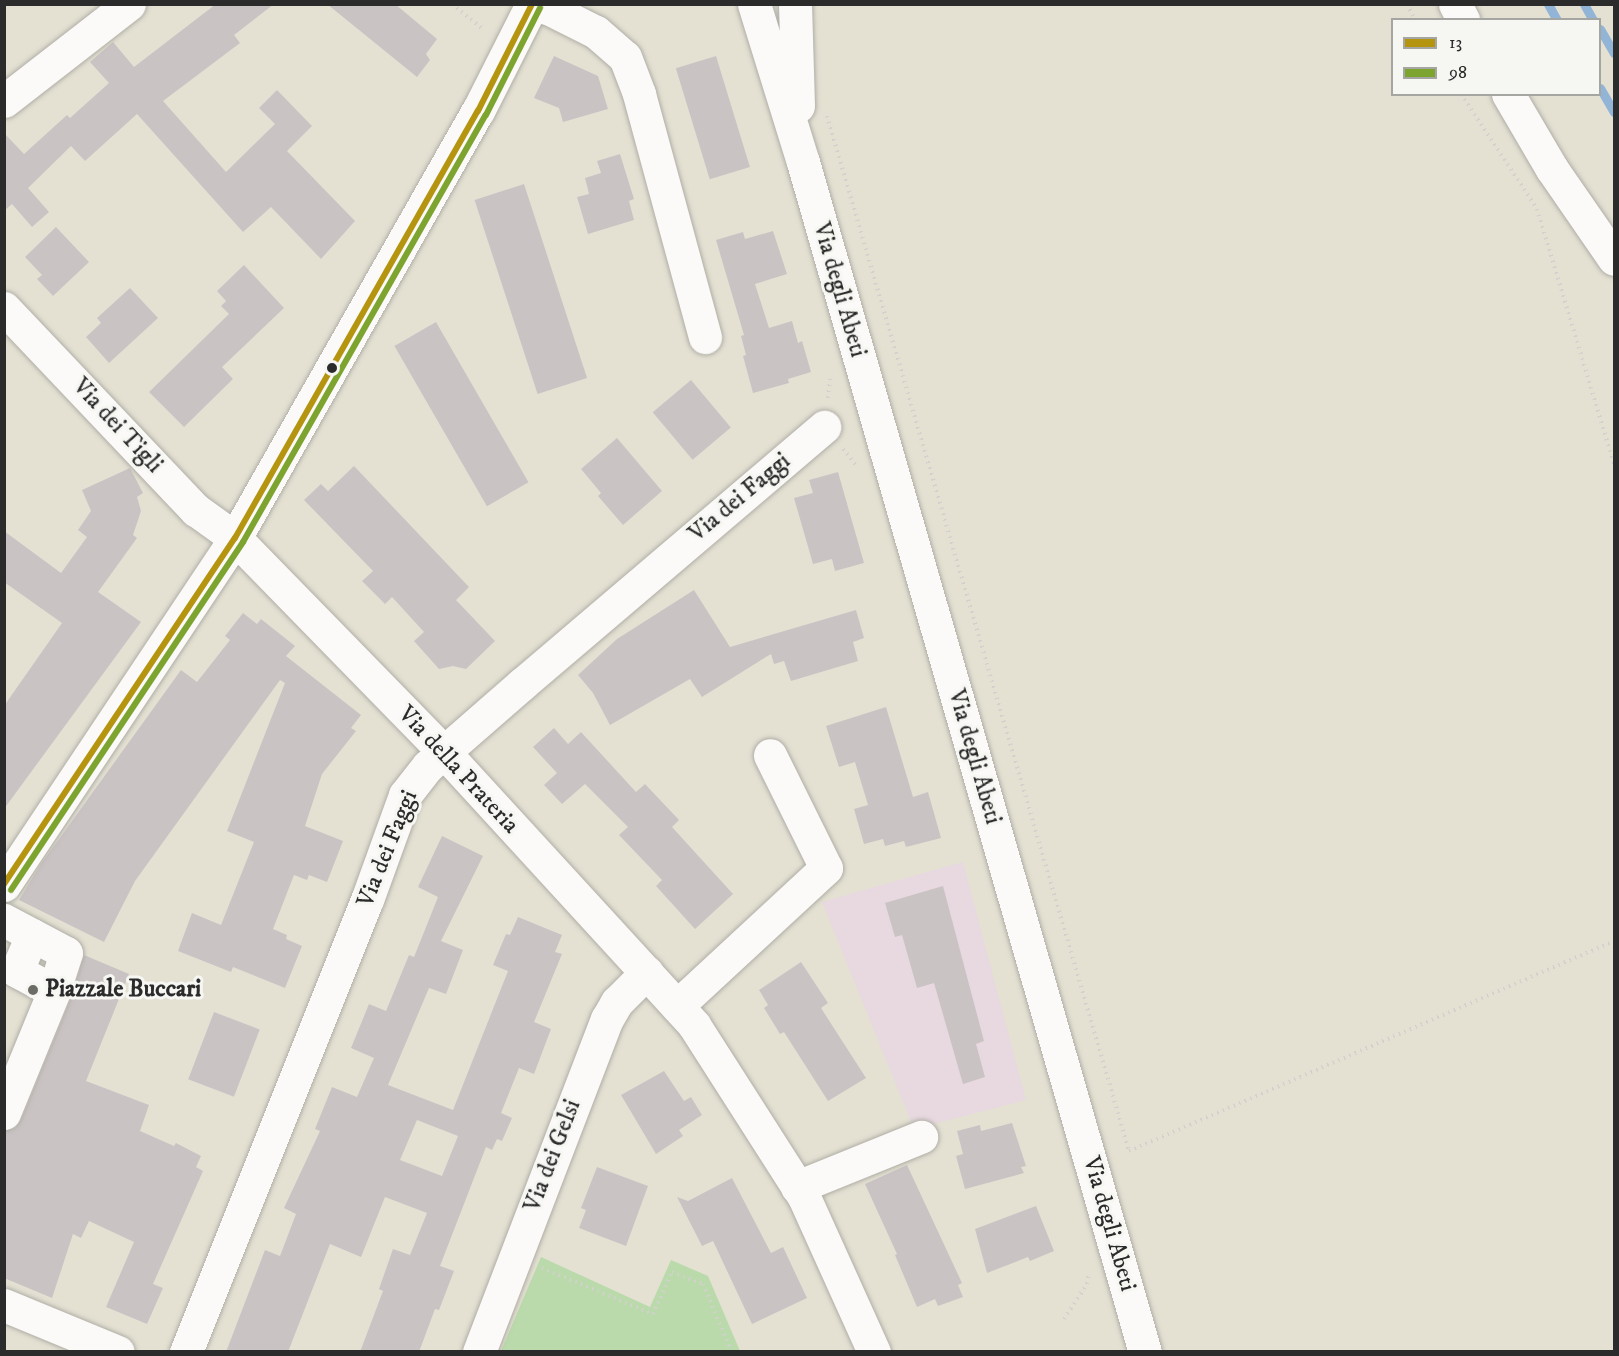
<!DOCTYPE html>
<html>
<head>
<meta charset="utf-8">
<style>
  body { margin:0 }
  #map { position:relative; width:1619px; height:1356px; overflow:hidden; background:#e4e1d3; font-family:"IM FELL DW Pica",serif }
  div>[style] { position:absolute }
  .built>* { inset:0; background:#e8d8e0 }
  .green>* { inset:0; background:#badaab }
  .stream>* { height:9px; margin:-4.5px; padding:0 4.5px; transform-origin:4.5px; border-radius:4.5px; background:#91b4d7 }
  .building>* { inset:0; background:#cac3c4; transform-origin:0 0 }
  .path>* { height:4px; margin-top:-2px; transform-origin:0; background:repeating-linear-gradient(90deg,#d2d1cd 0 1.5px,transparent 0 6px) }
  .roads { filter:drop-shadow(0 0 2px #b0aea6) drop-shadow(0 0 2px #b0aea6) }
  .minor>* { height:33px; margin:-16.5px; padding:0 16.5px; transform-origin:16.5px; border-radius:16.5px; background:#fbfaf8 }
  .bus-1>* { height:6px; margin:-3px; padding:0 3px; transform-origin:3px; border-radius:3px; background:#b5940f }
  .bus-2>* { height:6px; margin:-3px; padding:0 3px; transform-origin:3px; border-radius:3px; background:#7ea430 }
  .dots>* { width:16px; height:16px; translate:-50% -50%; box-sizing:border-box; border:3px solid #f6f6f2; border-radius:50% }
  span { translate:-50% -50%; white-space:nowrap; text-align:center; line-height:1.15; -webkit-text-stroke:6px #f6f6f2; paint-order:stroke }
  .street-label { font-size:24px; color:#2b2b2b }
  .poi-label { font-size:24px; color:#2b2b2b; font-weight:700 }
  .left { translate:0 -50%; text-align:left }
  .frame { position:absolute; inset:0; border:6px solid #2b2b2b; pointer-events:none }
  .legend { position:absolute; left:1391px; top:18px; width:210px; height:78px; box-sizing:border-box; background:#f6f6f2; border:2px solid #a5a5a2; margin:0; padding:8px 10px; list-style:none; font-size:18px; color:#2b2b2b }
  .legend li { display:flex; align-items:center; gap:12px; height:30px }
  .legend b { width:30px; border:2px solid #a5a5a2 }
</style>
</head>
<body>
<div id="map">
  <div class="built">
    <div style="clip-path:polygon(963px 862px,1026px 1100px,914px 1129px,822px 902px)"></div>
  </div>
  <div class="green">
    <div style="clip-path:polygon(541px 1257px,650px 1307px,671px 1260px,708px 1276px,740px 1351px,501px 1351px)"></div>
  </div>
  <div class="stream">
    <div style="left:1548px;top:4px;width:18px;rotate:61deg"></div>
    <div style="left:1584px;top:4px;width:18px;rotate:61deg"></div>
    <div style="left:1600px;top:29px;width:28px;rotate:60deg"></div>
    <div style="left:1600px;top:88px;width:28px;rotate:60deg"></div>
  </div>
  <div class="building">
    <div style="clip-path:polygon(216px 4px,274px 4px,234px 35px,240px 43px,163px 101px,226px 172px,275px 124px,259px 108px,277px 90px,312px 126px,287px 151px,355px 221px,321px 259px,271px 207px,243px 232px,137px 114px,85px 161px,71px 146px,28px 188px,49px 212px,32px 227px,12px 204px,4px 211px,4px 133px,24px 154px,67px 115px,70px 118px,109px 83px,90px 62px,113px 42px,134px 67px)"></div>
    <div style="clip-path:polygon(327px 4px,395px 4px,437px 39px,426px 54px,430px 60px,417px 77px)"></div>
    <div style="clip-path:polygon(554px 56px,598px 76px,608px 109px,563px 122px,559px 108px,534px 98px)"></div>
    <div style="left:716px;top:56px;width:116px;height:42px;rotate:73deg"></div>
    <div style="clip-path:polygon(620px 154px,634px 199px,629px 201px,634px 220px,588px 234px,577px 197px,589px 194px,585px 178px,601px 173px,597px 161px)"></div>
    <div style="left:524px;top:184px;width:204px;height:52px;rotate:72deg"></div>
    <div style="clip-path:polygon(56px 227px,89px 262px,53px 296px,37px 279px,42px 275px,25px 257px)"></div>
    <div style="clip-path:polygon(773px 231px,787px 274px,755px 284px,769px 328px,792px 321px,798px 343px,802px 341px,811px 372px,788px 379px,789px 383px,753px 393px,743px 356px,746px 355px,741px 336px,744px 335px,716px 240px,743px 232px,745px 239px)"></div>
    <div style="clip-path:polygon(244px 265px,284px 308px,222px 367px,233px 379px,184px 427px,149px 392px,229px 314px,221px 306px,226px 301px,217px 291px)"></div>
    <div style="clip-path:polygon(130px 288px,158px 318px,109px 363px,86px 337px,101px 323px,97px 318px)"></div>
    <div style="left:436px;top:322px;width:185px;height:48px;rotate:60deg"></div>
    <div style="left:691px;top:380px;width:62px;height:50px;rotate:50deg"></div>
    <div style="clip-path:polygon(617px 438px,662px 491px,623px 525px,598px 496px,601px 493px,581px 469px)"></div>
    <div style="clip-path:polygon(354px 466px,469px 587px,456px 600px,495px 641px,466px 669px,453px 666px,439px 669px,414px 641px,424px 632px,392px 597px,385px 604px,362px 581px,373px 571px,304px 500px,321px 484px,328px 491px)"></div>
    <div style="clip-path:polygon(130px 468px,143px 493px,137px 497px,141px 511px,133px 535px,137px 538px,98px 592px,141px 622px,4px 809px,4px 706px,62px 623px,4px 582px,4px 531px,61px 573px,87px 537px,78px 530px,91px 511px,82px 490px)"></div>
    <div style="clip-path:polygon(838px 472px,864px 563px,835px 571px,832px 559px,813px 564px,794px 498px,813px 493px,809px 480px)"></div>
    <div style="clip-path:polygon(694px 590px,730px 647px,856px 610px,864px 638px,853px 642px,858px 661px,791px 681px,784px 661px,774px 664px,771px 654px,702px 697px,690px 679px,610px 725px,593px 693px,578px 675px,617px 639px)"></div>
    <div style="clip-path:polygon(243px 613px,257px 624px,261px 619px,295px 646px,286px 656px,361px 715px,351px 728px,356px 731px,322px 774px,305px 826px,343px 841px,327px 882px,309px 875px,307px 880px,294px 875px,273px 929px,287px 935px,286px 939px,302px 946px,285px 988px,233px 967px,231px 972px,178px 951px,192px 913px,221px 925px,254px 842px,227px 831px,285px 683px,280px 680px,135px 881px,104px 942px,19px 900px,41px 864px,181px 670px,197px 682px,230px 640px,225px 636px)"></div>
    <div style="clip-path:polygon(886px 707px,913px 797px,928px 792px,941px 838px,906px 847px,904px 841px,885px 846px,883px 839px,864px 844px,854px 809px,868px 805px,855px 762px,839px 767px,826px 726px)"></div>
    <div style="clip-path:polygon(554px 728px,568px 744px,581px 732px,636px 792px,645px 784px,679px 820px,672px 827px,733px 894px,695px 929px,656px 886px,662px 880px,619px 835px,628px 827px,585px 784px,562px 804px,544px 785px,557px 773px,533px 747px)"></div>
    <div style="clip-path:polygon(evenodd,442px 836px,483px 856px,441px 941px,463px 950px,446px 994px,429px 988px,388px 1085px,453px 1110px,508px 971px,493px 965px,506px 934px,510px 935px,518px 917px,562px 935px,555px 952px,562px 954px,534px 1022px,551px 1029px,534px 1074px,519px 1068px,501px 1113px,512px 1118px,502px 1141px,497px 1139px,492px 1150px,486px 1147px,440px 1266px,454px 1271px,439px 1310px,435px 1309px,419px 1352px,360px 1352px,383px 1291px,379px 1289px,393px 1249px,410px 1255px,427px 1213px,385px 1197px,361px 1257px,330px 1244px,288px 1352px,226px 1352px,265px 1250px,280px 1256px,296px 1214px,284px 1208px,320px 1131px,315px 1129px,332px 1087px,357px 1097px,374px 1058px,351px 1048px,369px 1004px,386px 1011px,409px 955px,414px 957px,438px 897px,418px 887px,442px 836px,417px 1120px,458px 1136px,442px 1176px,400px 1160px,417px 1120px)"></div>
    <div style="clip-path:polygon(943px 886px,984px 1041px,976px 1044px,985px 1077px,963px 1084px,934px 983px,917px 988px,902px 935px,895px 937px,885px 903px)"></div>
    <div style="clip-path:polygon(84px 955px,129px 974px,86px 1081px,149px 1105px,140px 1131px,174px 1146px,176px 1143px,201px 1156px,196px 1167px,203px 1171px,153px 1284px,163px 1288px,147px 1324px,106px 1307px,134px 1242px,89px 1221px,81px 1238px,73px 1234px,52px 1298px,4px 1278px,4px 1131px,15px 1128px,21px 1120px,71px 998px)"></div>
    <div style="clip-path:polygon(801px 962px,828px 1003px,821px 1008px,866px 1078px,828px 1101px,784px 1032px,780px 1034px,764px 1008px,768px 1005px,759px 990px)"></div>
    <div style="left:214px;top:1012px;width:49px;height:72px;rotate:21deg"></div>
    <div style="clip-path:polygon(664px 1071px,684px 1101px,691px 1097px,702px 1115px,679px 1130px,683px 1136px,656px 1154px,621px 1095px)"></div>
    <div style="clip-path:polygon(1012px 1123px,1026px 1166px,1021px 1167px,1024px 1173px,965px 1189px,956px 1156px,963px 1154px,957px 1131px,980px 1125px,981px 1131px)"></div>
    <div style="clip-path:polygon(907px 1165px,962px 1283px,958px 1285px,963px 1297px,938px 1306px,935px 1299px,917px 1307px,895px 1255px,897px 1254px,865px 1184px)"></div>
    <div style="clip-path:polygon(597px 1167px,648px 1186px,626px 1246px,579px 1228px,586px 1210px,581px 1208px)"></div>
    <div style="clip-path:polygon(732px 1178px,771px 1253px,783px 1247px,807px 1298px,752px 1324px,713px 1241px,702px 1246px,677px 1197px,688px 1201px)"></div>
    <div style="clip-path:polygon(1036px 1206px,1054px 1251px,1030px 1261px,1028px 1257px,987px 1273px,975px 1229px)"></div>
  </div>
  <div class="path">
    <div style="left:452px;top:4px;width:41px;rotate:39.1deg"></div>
    <div style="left:1407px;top:4px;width:18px;rotate:63deg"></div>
    <div style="left:1461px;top:94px;width:138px;rotate:56.5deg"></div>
    <div style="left:1537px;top:209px;width:266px;rotate:73.2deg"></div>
    <div style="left:827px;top:116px;width:1078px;rotate:73.73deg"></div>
    <div style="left:1129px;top:1151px;width:529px;rotate:-23.41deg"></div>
    <div style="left:828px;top:398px;width:23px;rotate:-83deg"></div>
    <div style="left:843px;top:449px;width:22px;rotate:51deg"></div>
    <div style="left:542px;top:1268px;width:120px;rotate:22.5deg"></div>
    <div style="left:653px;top:1314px;width:46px;rotate:-65.7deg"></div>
    <div style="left:672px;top:1272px;width:33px;rotate:21deg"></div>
    <div style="left:703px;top:1284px;width:74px;rotate:66.9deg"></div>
    <div style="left:1064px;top:1319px;width:42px;rotate:-56.7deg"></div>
    <div style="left:1087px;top:1284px;width:11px;rotate:-80deg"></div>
  </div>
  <div class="roads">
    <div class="minor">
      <div style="left:754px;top:4px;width:165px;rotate:72.8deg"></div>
      <div style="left:803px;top:162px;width:1238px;rotate:73.97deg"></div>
      <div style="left:795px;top:4px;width:102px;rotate:88.3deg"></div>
      <div style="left:1455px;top:4px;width:18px;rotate:63deg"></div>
      <div style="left:532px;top:5px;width:16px;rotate:11deg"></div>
      <div style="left:548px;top:8px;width:54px;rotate:26.6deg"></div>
      <div style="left:596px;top:32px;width:38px;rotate:41deg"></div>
      <div style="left:625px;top:57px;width:40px;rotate:69deg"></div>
      <div style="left:639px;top:94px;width:252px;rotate:74.8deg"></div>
      <div style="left:1508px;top:94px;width:87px;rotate:59.6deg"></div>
      <div style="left:1552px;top:169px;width:109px;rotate:55.4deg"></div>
      <div style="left:4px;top:101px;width:158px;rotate:-37.8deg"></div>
      <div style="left:4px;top:308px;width:279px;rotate:46.5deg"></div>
      <div style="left:196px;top:510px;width:48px;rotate:35.7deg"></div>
      <div style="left:235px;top:538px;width:299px;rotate:45.7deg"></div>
      <div style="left:444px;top:752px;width:370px;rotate:47.5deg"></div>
      <div style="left:694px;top:1025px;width:204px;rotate:57.4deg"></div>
      <div style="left:804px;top:1197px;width:170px;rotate:65.7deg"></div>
      <div style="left:4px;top:885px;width:417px;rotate:-56.3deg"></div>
      <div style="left:235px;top:538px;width:491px;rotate:-60.4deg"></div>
      <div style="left:478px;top:111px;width:120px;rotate:-63.2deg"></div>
      <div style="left:4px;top:920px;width:70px;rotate:28deg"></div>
      <div style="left:66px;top:953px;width:40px;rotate:108deg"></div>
      <div style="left:54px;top:991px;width:132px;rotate:112.3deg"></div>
      <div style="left:32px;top:935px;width:39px;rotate:113deg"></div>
      <div style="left:17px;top:971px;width:42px;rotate:28.4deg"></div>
      <div style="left:677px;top:1006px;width:203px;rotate:-42.8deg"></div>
      <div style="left:826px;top:868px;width:126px;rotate:-116.4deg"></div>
      <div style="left:797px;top:1187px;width:134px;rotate:-22deg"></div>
      <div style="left:4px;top:1305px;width:123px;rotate:22.4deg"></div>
      <div style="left:186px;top:1352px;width:487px;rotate:-68.2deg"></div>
      <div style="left:367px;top:900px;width:112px;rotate:-70.1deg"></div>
      <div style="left:405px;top:795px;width:37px;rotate:-52deg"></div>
      <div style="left:428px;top:766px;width:125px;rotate:-41.1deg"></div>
      <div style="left:522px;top:684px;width:397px;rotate:-40.4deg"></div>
      <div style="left:479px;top:1352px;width:357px;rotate:-69deg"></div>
      <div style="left:607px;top:1019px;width:20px;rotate:-60deg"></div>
      <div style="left:617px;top:1002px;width:42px;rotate:-45deg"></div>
    </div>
  </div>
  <div class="bus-1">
    <div style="left:4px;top:884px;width:416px;rotate:-56.3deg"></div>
    <div style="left:235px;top:538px;width:491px;rotate:-60.4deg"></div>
    <div style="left:478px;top:111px;width:120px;rotate:-63.2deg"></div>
  </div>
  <div class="bus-2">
    <div style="left:11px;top:890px;width:418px;rotate:-56.3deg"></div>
    <div style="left:243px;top:542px;width:491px;rotate:-60.4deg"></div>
    <div style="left:486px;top:115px;width:120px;rotate:-63.2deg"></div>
  </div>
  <div class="dots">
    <div style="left:332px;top:368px;background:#2b2b2b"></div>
    <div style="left:33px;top:990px;background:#6c6b66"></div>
  </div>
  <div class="street-label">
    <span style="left:839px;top:290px;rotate:74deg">Via degli Abeti</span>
    <span style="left:117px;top:426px;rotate:47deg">Via dei Tigli</span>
    <span style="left:740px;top:498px;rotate:-40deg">Via dei Faggi</span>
    <span style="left:974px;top:757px;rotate:74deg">Via degli Abeti</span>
    <span style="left:458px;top:770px;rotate:47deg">Via della Prateria</span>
    <span style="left:388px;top:849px;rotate:-68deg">Via dei Faggi</span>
    <span style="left:553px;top:1156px;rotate:-69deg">Via dei Gelsi</span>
    <span style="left:1109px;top:1224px;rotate:74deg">Via degli Abeti</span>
  </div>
  <div class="poi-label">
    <span class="left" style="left:45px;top:990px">Piazzale Buccari</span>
  </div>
  <div class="frame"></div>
  <ul class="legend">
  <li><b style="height:8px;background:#b5940f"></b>13</li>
  <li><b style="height:8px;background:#7ea430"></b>98</li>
  </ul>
</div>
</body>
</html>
